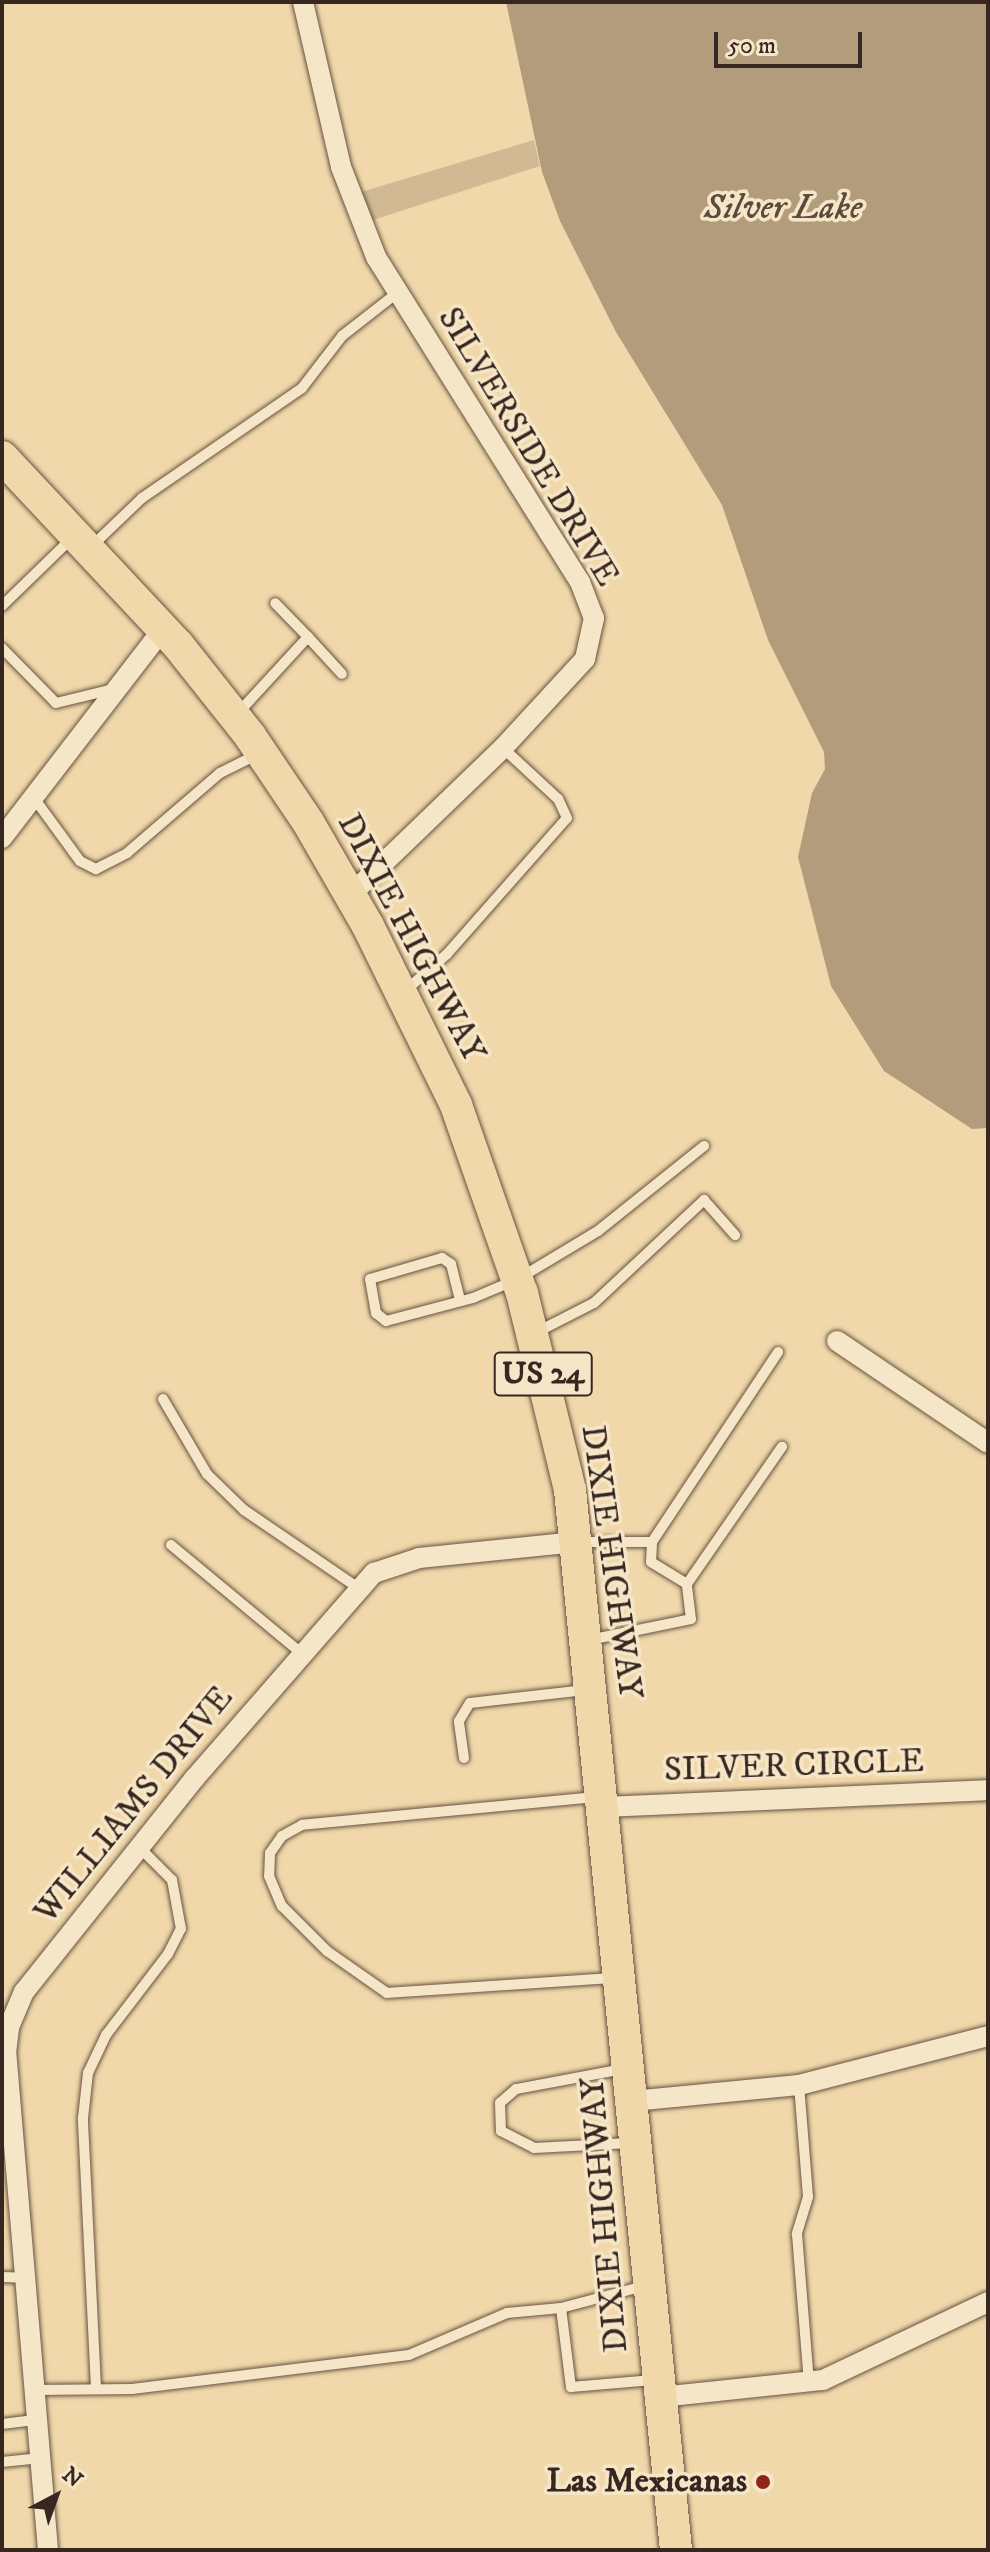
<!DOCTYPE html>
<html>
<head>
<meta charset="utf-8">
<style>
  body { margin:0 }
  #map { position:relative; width:990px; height:2552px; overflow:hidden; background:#f1d8aa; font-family:"IM FELL DW Pica",serif }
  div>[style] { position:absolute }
  .green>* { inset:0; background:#d1ba93 }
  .water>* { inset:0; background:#b29c7b }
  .roads { filter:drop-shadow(0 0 2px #665342) drop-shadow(0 0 2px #665342) }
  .lane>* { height:10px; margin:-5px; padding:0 5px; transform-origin:5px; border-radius:5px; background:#f6e6c8 }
  .street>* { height:20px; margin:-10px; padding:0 10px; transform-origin:10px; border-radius:10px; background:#f6e6c8 }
  .primary>* { height:32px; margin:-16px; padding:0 16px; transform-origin:16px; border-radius:16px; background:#f1d8aa }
  .dots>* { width:22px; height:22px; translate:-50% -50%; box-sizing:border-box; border:4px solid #f6e6c8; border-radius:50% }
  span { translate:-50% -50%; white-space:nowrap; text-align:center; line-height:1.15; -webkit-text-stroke:7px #f6e6c8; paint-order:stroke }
  .shield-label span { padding:2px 6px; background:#f6e6c8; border:2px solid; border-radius:6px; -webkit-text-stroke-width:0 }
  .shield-label { font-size:32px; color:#372720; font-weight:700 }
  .street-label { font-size:34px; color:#372720 }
  .poi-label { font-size:34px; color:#372720; font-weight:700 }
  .right { translate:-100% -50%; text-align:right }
  .water-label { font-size:36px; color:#5c4a3b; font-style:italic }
  .frame { position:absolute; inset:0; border:4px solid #372720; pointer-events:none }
  .north { position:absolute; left:16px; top:2456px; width:80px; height:80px; -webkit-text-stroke:6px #f6e6c8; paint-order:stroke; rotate:41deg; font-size:22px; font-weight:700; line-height:32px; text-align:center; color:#372720 }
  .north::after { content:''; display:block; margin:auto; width:28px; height:36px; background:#372720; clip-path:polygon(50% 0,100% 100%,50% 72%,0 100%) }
  .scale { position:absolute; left:714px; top:32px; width:148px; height:36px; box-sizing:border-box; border:4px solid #372720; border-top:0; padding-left:10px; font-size:24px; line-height:28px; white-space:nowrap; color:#372720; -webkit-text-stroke:6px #f6e6c8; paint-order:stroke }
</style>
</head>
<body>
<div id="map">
  <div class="green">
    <div style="clip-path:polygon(534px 140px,540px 166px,373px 220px,361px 192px)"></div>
  </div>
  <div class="water">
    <div style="clip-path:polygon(506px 2px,988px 2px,988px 1128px,972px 1129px,884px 1071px,831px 986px,798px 857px,812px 793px,825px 769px,824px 752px,768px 640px,722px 505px,616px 332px,560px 221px,542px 172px)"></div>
  </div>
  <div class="roads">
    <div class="lane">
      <div style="left:92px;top:546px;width:69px;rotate:-43.8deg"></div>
      <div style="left:142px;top:498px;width:194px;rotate:-34.5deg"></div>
      <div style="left:302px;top:388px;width:66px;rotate:-52.4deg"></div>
      <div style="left:342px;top:336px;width:70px;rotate:-38deg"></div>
      <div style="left:2px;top:606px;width:99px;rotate:-44.2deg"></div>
      <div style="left:308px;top:637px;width:50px;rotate:47.4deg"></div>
      <div style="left:2px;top:648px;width:77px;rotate:45.5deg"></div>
      <div style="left:56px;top:703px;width:60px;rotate:-13.6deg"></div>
      <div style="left:239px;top:712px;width:102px;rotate:-47.4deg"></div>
      <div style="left:308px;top:637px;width:47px;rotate:-134.1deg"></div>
      <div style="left:34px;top:798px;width:78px;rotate:53.9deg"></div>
      <div style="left:80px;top:861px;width:18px;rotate:27deg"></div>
      <div style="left:96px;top:869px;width:35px;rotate:-27deg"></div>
      <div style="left:127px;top:853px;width:123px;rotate:-40.7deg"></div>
      <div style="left:220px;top:773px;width:42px;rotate:-26.6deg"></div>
      <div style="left:406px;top:990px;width:55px;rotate:-41.3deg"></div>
      <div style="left:447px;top:954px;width:181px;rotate:-48.6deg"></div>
      <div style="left:567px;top:818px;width:21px;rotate:-115deg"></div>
      <div style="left:558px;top:799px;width:75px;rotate:-137.2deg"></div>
      <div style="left:460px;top:1300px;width:37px;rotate:-104deg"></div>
      <div style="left:451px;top:1264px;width:11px;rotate:-146deg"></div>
      <div style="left:442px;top:1258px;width:75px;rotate:163.7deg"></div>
      <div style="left:370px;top:1279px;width:35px;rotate:80deg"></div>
      <div style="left:376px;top:1313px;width:13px;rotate:39deg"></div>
      <div style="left:386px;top:1321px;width:90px;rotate:-14.8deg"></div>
      <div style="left:473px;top:1298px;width:49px;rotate:-22.9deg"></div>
      <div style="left:518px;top:1279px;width:93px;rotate:-31deg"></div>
      <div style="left:598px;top:1231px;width:136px;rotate:-38.7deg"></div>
      <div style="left:535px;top:1333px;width:66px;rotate:-27deg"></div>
      <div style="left:594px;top:1303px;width:151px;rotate:-43.1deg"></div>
      <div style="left:704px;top:1200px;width:47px;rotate:48.5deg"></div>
      <div style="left:163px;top:1399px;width:87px;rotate:59.6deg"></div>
      <div style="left:207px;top:1474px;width:52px;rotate:44.2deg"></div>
      <div style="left:244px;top:1510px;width:140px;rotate:34.3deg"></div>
      <div style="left:578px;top:1542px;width:74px"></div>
      <div style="left:652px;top:1542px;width:228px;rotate:-56.4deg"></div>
      <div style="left:171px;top:1545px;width:169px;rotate:39.7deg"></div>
      <div style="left:687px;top:1584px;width:167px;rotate:-55.3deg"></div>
      <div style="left:589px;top:1640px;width:104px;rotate:-11.6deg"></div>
      <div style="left:691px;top:1619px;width:35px;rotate:-97deg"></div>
      <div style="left:687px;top:1584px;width:42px;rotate:-148.6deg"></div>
      <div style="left:651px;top:1562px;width:20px;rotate:-87deg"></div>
      <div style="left:464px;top:1758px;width:37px;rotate:-98deg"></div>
      <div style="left:459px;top:1721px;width:21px;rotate:-59deg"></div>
      <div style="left:470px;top:1703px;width:116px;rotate:-6.4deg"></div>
      <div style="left:596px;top:1797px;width:295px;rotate:174.6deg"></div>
      <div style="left:302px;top:1825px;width:23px;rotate:151deg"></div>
      <div style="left:282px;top:1836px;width:21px;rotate:125deg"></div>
      <div style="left:270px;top:1853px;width:23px;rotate:92deg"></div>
      <div style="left:269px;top:1876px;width:33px;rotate:67deg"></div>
      <div style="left:282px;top:1906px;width:64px;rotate:45deg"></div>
      <div style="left:327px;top:1951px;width:73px;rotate:35deg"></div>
      <div style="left:387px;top:1993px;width:228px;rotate:-3.8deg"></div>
      <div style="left:623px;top:2069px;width:109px;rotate:169.4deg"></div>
      <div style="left:516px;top:2089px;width:21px;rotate:139deg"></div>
      <div style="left:500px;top:2103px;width:28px;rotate:88deg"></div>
      <div style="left:501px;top:2131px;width:37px;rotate:27deg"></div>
      <div style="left:534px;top:2148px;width:96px;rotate:-3deg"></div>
      <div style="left:799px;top:2085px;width:112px;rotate:85.4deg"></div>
      <div style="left:808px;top:2197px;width:39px;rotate:107deg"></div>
      <div style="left:797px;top:2234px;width:148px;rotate:85.4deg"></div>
      <div style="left:2px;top:2277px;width:23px;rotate:2deg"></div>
      <div style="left:561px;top:2308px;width:80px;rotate:82.8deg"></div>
      <div style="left:571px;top:2387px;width:82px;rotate:-4.9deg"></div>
      <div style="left:96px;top:2388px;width:270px;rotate:-92.8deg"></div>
      <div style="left:83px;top:2118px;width:45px;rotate:-83.7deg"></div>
      <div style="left:88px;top:2073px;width:42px;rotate:-64.7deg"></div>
      <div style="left:106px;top:2035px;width:102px;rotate:-52.6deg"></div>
      <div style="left:168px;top:1954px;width:28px;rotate:-63deg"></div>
      <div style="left:181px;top:1929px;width:50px;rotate:-100.4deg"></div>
      <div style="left:172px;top:1880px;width:47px;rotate:-135deg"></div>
      <div style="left:35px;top:2390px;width:97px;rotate:-0.6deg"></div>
      <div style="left:132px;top:2389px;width:279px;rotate:-7deg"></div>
      <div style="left:409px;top:2355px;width:107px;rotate:-23.2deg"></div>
      <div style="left:507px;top:2313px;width:54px;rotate:-5.3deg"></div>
      <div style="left:561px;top:2308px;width:86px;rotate:-14.8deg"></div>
      <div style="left:2px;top:2424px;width:35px;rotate:-7deg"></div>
      <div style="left:2px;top:2462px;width:39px;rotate:-6deg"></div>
    </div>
    <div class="street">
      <div style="left:303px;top:2px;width:169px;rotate:77deg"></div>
      <div style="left:341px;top:167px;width:97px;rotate:68.7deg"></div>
      <div style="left:376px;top:257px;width:384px;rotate:57.9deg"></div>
      <div style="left:580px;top:582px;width:39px;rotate:69deg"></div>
      <div style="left:594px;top:618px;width:42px;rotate:102.4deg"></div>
      <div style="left:585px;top:659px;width:121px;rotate:132.7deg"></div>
      <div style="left:503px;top:748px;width:212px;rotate:136.1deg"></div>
      <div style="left:2px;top:838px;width:265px;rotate:-52.4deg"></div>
      <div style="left:837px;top:1341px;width:182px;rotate:34deg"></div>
      <div style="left:603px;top:1807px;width:385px;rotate:-2.5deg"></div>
      <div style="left:632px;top:2101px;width:168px;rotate:-5.5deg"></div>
      <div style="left:799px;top:2085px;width:195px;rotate:-14.5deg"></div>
      <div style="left:661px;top:2397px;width:163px;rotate:-6deg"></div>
      <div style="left:823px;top:2380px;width:183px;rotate:-25.3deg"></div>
      <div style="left:48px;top:2550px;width:499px;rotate:-94.8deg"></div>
      <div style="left:6px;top:2053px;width:26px;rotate:-83deg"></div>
      <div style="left:9px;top:2027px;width:38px;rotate:-67deg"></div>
      <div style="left:24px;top:1992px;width:273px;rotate:-51.4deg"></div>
      <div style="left:194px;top:1779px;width:274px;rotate:-48.9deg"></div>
      <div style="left:374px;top:1573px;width:47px;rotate:-18.4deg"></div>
      <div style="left:419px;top:1558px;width:158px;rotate:-5.8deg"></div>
    </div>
    <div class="primary">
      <div style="left:2px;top:457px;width:258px;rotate:46.9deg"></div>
      <div style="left:178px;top:645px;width:116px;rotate:51.6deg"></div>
      <div style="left:250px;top:736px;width:104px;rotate:56deg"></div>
      <div style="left:308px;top:822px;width:120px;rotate:60deg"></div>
      <div style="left:368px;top:926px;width:199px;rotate:63.8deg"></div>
      <div style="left:456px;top:1105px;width:199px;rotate:70.7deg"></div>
      <div style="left:522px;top:1293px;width:203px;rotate:76.3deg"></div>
      <div style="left:570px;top:1490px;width:1065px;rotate:84.29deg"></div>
    </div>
  </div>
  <div class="dots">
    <div style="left:763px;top:2482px;background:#8f2418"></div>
  </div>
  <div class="shield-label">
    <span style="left:543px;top:1374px">US 24</span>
  </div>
  <div class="street-label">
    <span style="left:528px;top:447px;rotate:59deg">SILVERSIDE DRIVE</span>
    <span style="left:411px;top:938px;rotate:62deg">DIXIE HIGHWAY</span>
    <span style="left:611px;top:1562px;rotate:82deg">DIXIE HIGHWAY</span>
    <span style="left:794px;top:1766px;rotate:-2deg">SILVER CIRCLE</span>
    <span style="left:134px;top:1805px;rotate:-51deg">WILLIAMS DRIVE</span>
    <span style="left:605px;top:2215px;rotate:-95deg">DIXIE HIGHWAY</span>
  </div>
  <div class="poi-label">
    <span class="right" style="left:747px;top:2482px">Las Mexicanas</span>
  </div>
  <div class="water-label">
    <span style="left:783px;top:208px">Silver Lake</span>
  </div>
  <div class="frame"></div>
  <div class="north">N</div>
  <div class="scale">50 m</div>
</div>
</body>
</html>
